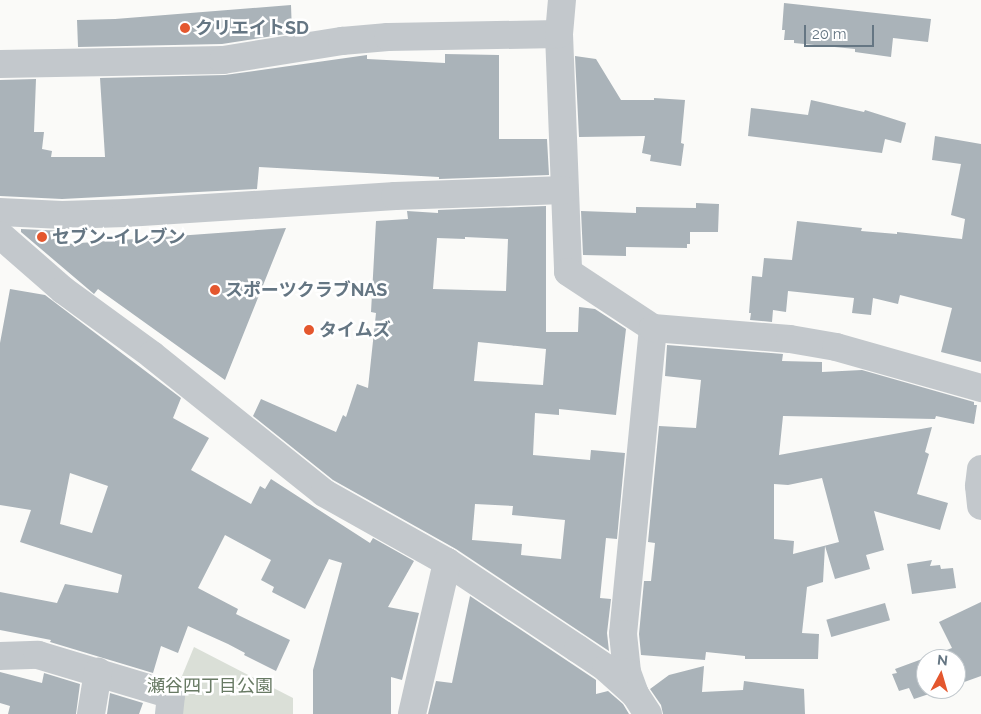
<!DOCTYPE html>
<html>
<head>
<meta charset="utf-8">
<style>
  body { margin:0 }
  #map { position:relative; width:981px; height:714px; overflow:hidden; background:#fafaf8; font-family:Raleway,"Noto Sans JP",sans-serif }
  div>[style] { position:absolute }
  .green>* { inset:0; background:#dadfd7 }
  .building>* { inset:0; background:#aab3b9; transform-origin:0 0 }
  .minor>* { height:28px; margin:-14px; padding:0 14px; transform-origin:14px; border-radius:14px; background:#c3c8cc }
  .dots>* { width:14px; height:14px; translate:-50% -50%; box-sizing:border-box; border:2px solid #fff; border-radius:50% }
  span { translate:-50% -50%; white-space:nowrap; text-align:center; line-height:1.15; -webkit-text-stroke:5px #fff; paint-order:stroke }
  .poi-label { font-size:18px; color:#657683; font-weight:700 }
  .left { translate:0 -50%; text-align:left }
  .park-label { font-size:18px; color:#687a64 }
  .north { position:absolute; left:916px; top:649px; width:50px; height:50px; box-sizing:border-box; background:#fff; border:1px solid #c1c8cd; border-radius:50%; rotate:6deg; font-size:14px; font-weight:700; line-height:20px; text-align:center; color:#657683 }
  .north::after { content:''; display:block; margin:auto; width:18px; height:22px; background:#e4572e; clip-path:polygon(50% 0,100% 100%,50% 72%,0 100%) }
  .scale { position:absolute; left:804px; top:25px; width:70px; height:22px; box-sizing:border-box; border:2px solid #657683; border-top:0; padding-left:6px; font-size:15px; line-height:18px; white-space:nowrap; color:#657683; -webkit-text-stroke:4px #fff; paint-order:stroke }
</style>
</head>
<body>
<div id="map">
  <div class="green">
    <div style="clip-path:polygon(194px 647px,293px 698px,293px 714px,174px 714px,177px 688px)"></div>
  </div>
  <div class="building">
    <div style="clip-path:polygon(784px 3px,931px 19px,928px 42px,893px 38px,891px 57px,855px 52px,855px 49px,794px 43px,794px 40px,784px 40px,785px 30px,782px 30px)"></div>
    <div style="clip-path:polygon(291px 5px,292px 33px,222px 44px,78px 47px,77px 20px,115px 19px)"></div>
    <div style="clip-path:polygon(445px 54px,499px 55px,499px 139px,547px 139px,549px 175px,439px 179px,439px 177px,259px 167px,257px 189px,62px 199px,0 196px,0 80px,36px 79px,34px 132px,44px 132px,42px 149px,52px 151px,51px 157px,105px 157px,100px 78px,225px 75px,367px 55px,367px 59px,445px 63px)"></div>
    <div style="clip-path:polygon(575px 56px,596px 59px,621px 100px,654px 100px,654px 98px,685px 100px,681px 143px,684px 144px,681px 166px,650px 161px,651px 155px,642px 153px,645px 136px,579px 137px)"></div>
    <div style="clip-path:polygon(811px 100px,864px 112px,865px 110px,906px 123px,901px 143px,885px 139px,882px 153px,748px 136px,751px 108px,808px 115px)"></div>
    <div style="clip-path:polygon(935px 136px,981px 144px,981px 362px,941px 352px,952px 308px,900px 295px,898px 304px,873px 298px,871px 315px,852px 313px,854px 298px,788px 291px,786px 312px,773px 310px,772px 322px,750px 320px,751px 313px,749px 313px,752px 276px,762px 277px,764px 258px,792px 260px,797px 221px,862px 228px,861px 231px,897px 234px,897px 232px,962px 239px,965px 219px,951px 215px,961px 164px,932px 160px)"></div>
    <div style="clip-path:polygon(696px 203px,719px 204px,718px 232px,690px 232px,690px 244px,687px 244px,687px 248px,626px 247px,626px 256px,583px 255px,581px 211px,636px 213px,636px 207px,696px 208px)"></div>
    <div style="clip-path:polygon(evenodd,546px 206px,546px 332px,578px 332px,579px 307px,595px 309px,626px 329px,616px 415px,559px 409px,559px 415px,535px 413px,533px 455px,590px 460px,591px 450px,625px 453px,617px 539px,606px 538px,600px 598px,611px 599px,607px 633px,609px 651px,456px 549px,333px 480px,253px 416px,261px 399px,336px 432px,343px 415px,346px 417px,357px 384px,368px 388px,376px 313px,371px 312px,376px 221px,408px 219px,407px 211px,438px 213px,438px 210px,546px 206px,465px 237px,508px 239px,506px 291px,433px 289px,437px 238px,465px 239px,465px 237px,546px 206px,478px 342px,546px 349px,543px 385px,474px 381px,478px 342px,546px 206px,475px 504px,513px 506px,512px 515px,565px 520px,561px 559px,521px 555px,522px 544px,472px 540px,475px 504px)"></div>
    <div style="clip-path:polygon(286px 228px,225px 380px,98px 289px,94px 294px,21px 232px,21px 229px,64px 231px,66px 244px)"></div>
    <div style="clip-path:polygon(evenodd,10px 289px,45px 295px,181px 398px,173px 418px,209px 438px,191px 470px,251px 504px,260px 486px,265px 489px,271px 479px,370px 543px,373px 538px,414px 561px,388px 607px,419px 613px,402px 680px,391px 677px,391px 714px,313px 714px,313px 670px,342px 563px,329px 559px,305px 609px,272px 592px,274px 587px,261px 580px,271px 560px,225px 535px,198px 588px,238px 609px,236px 614px,290px 640px,276px 671px,244px 655px,245px 653px,228px 644px,188px 626px,178px 653px,161px 646px,153px 673px,50px 642px,51px 640px,0 630px,0 592px,57px 603px,65px 584px,118px 593px,122px 575px,20px 542px,31px 510px,0 505px,0 343px,10px 289px,70px 473px,108px 486px,92px 533px,60px 524px,70px 473px)"></div>
    <div style="clip-path:polygon(evenodd,667px 345px,783px 354px,782px 361px,822px 362px,822px 372px,862px 370px,974px 402px,974px 405px,977px 405px,974px 424px,936px 416px,935px 419px,783px 416px,779px 455px,932px 427px,925px 452px,929px 454px,917px 494px,948px 503px,940px 530px,874px 511px,884px 550px,866px 555px,870px 569px,835px 579px,825px 546px,823px 582px,807px 587px,802px 633px,819px 634px,818px 659px,745px 659px,745px 656px,706px 652px,705px 660px,641px 655px,639px 634px,644px 581px,651px 581px,655px 543px,648px 542px,659px 426px,696px 428px,701px 380px,665px 376px,667px 345px,822px 478px,839px 542px,793px 554px,794px 541px,774px 539px,774px 484px,788px 485px,822px 478px)"></div>
    <div style="clip-path:polygon(932px 560px,930px 566px,940px 565px,941px 569px,953px 568px,956px 588px,912px 594px,907px 564px)"></div>
    <div style="clip-path:polygon(470px 596px,596px 680px,596px 694px,608px 691px,623px 704px,629px 714px,428px 714px,436px 681px,452px 683px)"></div>
    <div style="clip-path:polygon(981px 602px,981px 676px,956px 685px,956px 659px,926px 659px,926px 689px,944px 689px,914px 699px,909px 688px,899px 691px,892px 674px,897px 673px,895px 669px,952px 648px,939px 622px)"></div>
    <div style="left:885px;top:603px;width:18px;height:61px;rotate:74deg"></div>
    <div style="clip-path:polygon(704px 666px,702px 692px,743px 690px,744px 681px,804px 689px,805px 714px,663px 714px,661px 705px,650px 689px,669px 675px)"></div>
    <div style="clip-path:polygon(0 672px,42px 683px,44px 673px,80px 684px,76px 714px,8px 714px,10px 706px,0 703px)"></div>
    <div style="clip-path:polygon(110px 693px,143px 703px,139px 714px,107px 714px)"></div>
  </div>
  <div class="minor">
    <div style="left:559px;top:34px;width:238px;rotate:87.8deg"></div>
    <div style="left:568px;top:272px;width:102px;rotate:33.4deg"></div>
    <div style="left:653px;top:328px;width:307px;rotate:95.6deg"></div>
    <div style="left:623px;top:634px;width:38px;rotate:84deg"></div>
    <div style="left:627px;top:672px;width:23px;rotate:70deg"></div>
    <div style="left:0;top:64px;width:223px;rotate:-1deg"></div>
    <div style="left:223px;top:60px;width:121px;rotate:-9.1deg"></div>
    <div style="left:342px;top:41px;width:46px;rotate:-5deg"></div>
    <div style="left:388px;top:37px;width:171px;rotate:-1deg"></div>
    <div style="left:559px;top:34px;width:34px;rotate:-85deg"></div>
    <div style="left:0;top:212px;width:62px;rotate:2.8deg"></div>
    <div style="left:62px;top:215px;width:64px;rotate:-1.8deg"></div>
    <div style="left:126px;top:213px;width:270px;rotate:-3.6deg"></div>
    <div style="left:395px;top:196px;width:169px;rotate:-2deg"></div>
    <div style="left:0;top:235px;width:84px;rotate:41.1deg"></div>
    <div style="left:63px;top:290px;width:110px;rotate:36.1deg"></div>
    <div style="left:152px;top:355px;width:221px;rotate:38.7deg"></div>
    <div style="left:324px;top:493px;width:141px;rotate:29.3deg"></div>
    <div style="left:447px;top:562px;width:157px;rotate:33.6deg"></div>
    <div style="left:578px;top:649px;width:34px;rotate:34deg"></div>
    <div style="left:606px;top:668px;width:39px;rotate:42deg"></div>
    <div style="left:635px;top:694px;width:24px;rotate:57deg"></div>
    <div style="left:653px;top:328px;width:137px;rotate:4.6deg"></div>
    <div style="left:790px;top:339px;width:47px;rotate:9.9deg"></div>
    <div style="left:836px;top:347px;width:151px;rotate:15.8deg"></div>
    <div style="left:981px;top:469px;width:17px;rotate:97deg"></div>
    <div style="left:979px;top:486px;width:20px;rotate:84deg"></div>
    <div style="left:0;top:656px;width:38px;rotate:-2deg"></div>
    <div style="left:38px;top:655px;width:139px;rotate:16.7deg"></div>
    <div style="left:171px;top:695px;width:19px;rotate:96deg"></div>
    <div style="left:91px;top:714px;width:43px;rotate:-80.5deg"></div>
    <div style="left:412px;top:714px;width:156px;rotate:-77deg"></div>
  </div>
  <div class="dots">
    <div style="left:185px;top:28px;background:#e4572e"></div>
    <div style="left:42px;top:237px;background:#e4572e"></div>
    <div style="left:215px;top:290px;background:#e4572e"></div>
    <div style="left:309px;top:330px;background:#e4572e"></div>
  </div>
  <div class="poi-label">
    <span class="left" style="left:195px;top:28px">クリエイトSD</span>
    <span class="left" style="left:52px;top:237px">セブン-イレブン</span>
    <span class="left" style="left:225px;top:290px">スポーツクラブNAS</span>
    <span class="left" style="left:319px;top:330px">タイムズ</span>
  </div>
  <div class="park-label">
    <span style="left:210px;top:686px">瀬谷四丁目公園</span>
  </div>
  <div class="north">N</div>
  <div class="scale">20 m</div>
</div>
</body>
</html>
